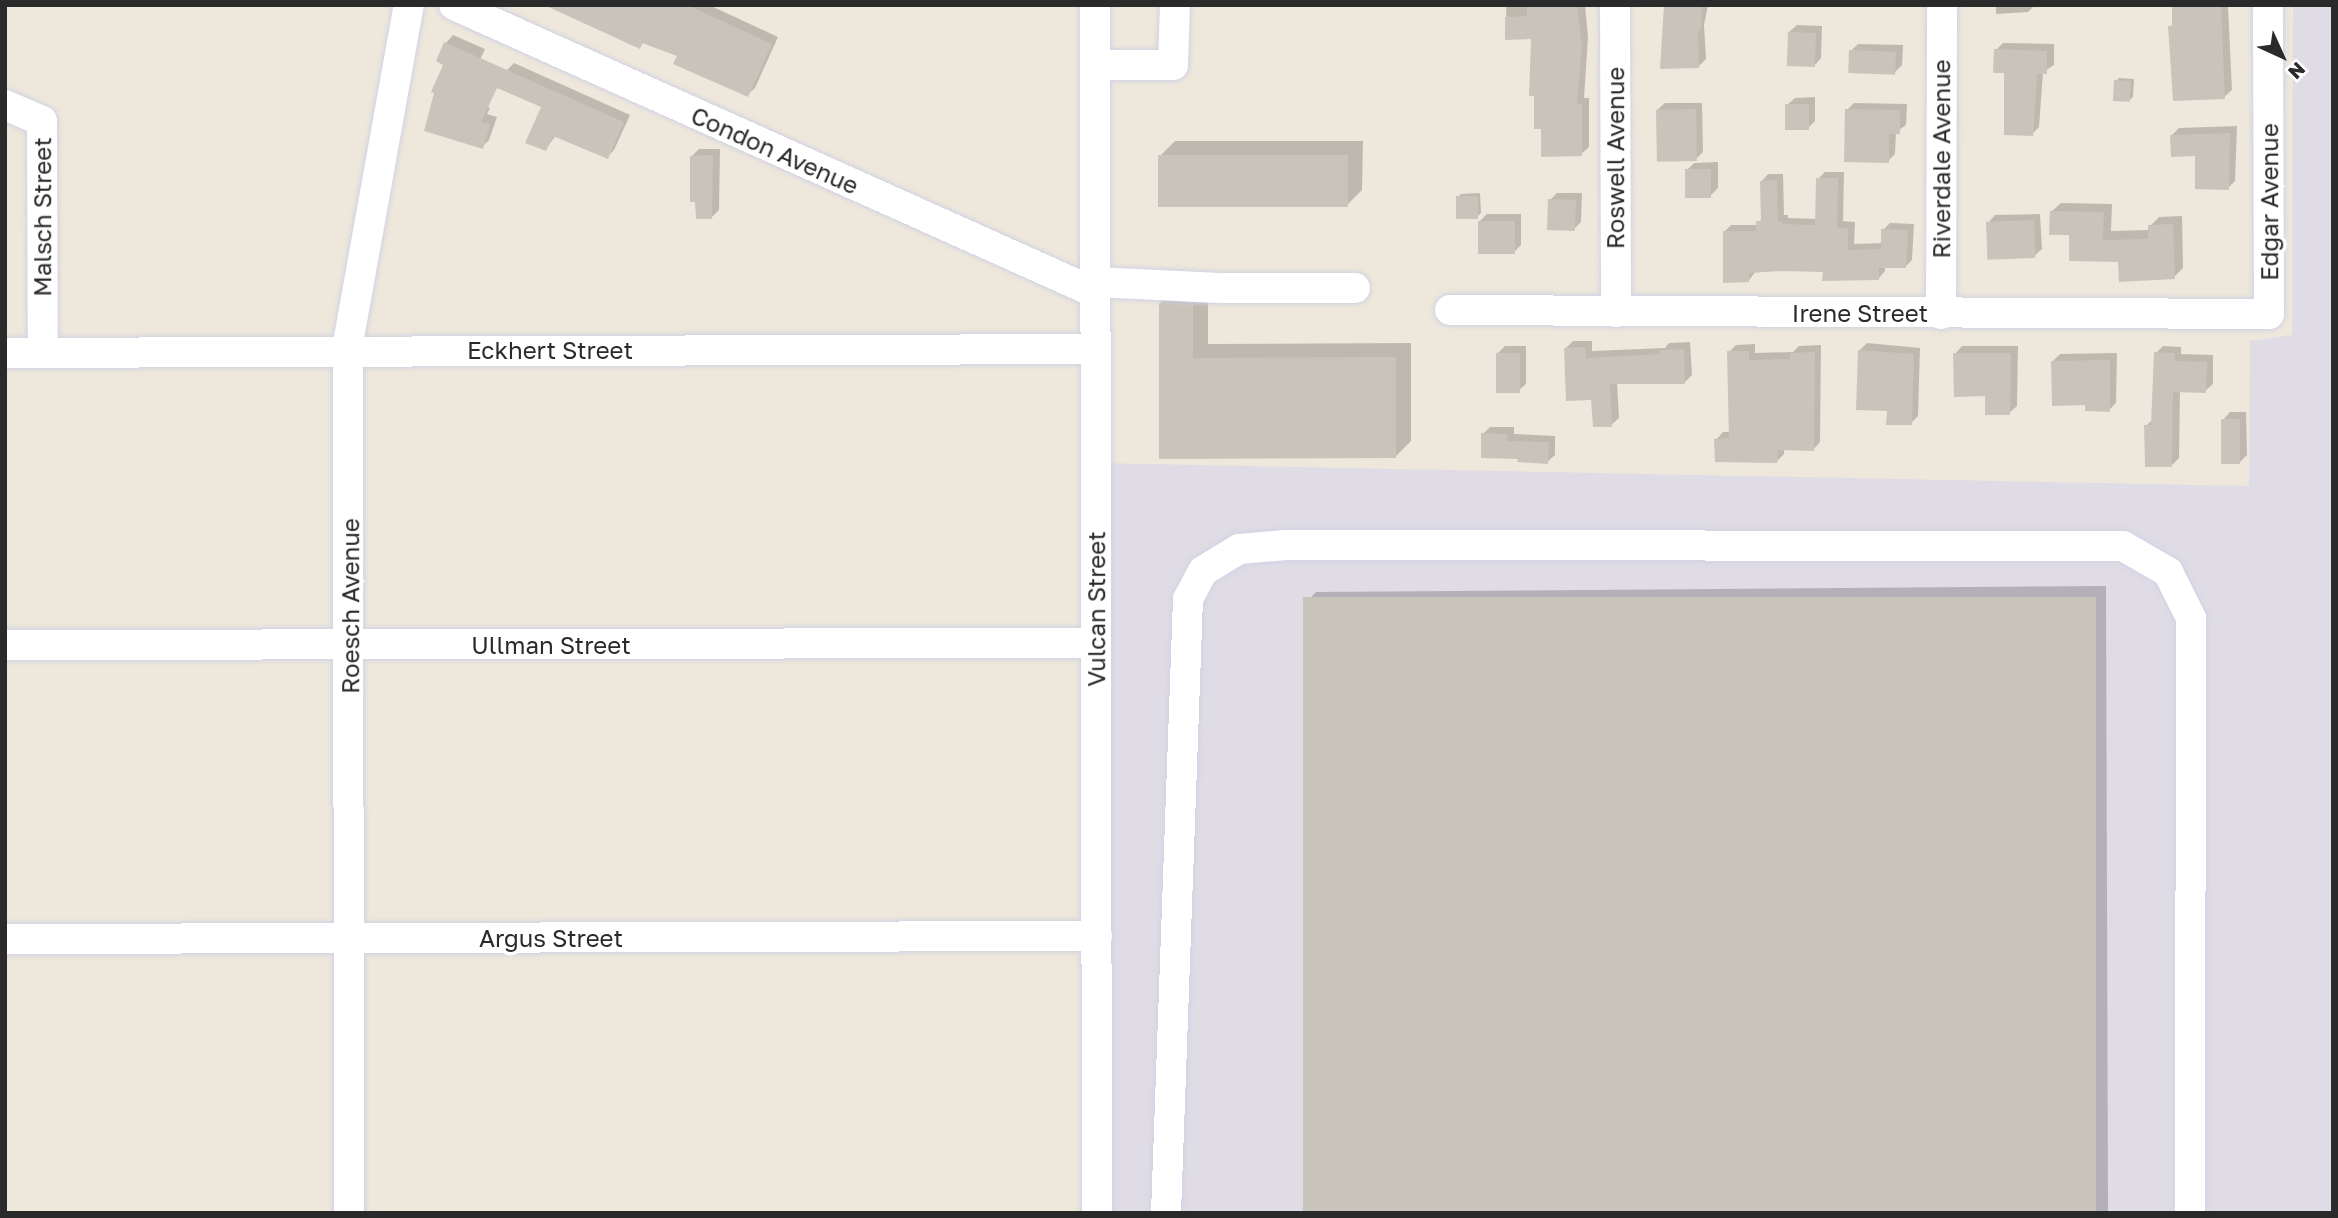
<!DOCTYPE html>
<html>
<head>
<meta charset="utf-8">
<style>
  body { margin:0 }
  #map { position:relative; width:2338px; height:1218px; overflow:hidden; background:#eee7db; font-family:"Golos Text",sans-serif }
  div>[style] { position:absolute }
  .industrial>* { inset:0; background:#e0dce5 }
  .shadow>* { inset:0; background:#0003 }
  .building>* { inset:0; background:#c9c4bb; transform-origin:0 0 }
  .roads { filter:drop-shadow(0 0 2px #d0d2e5) drop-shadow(0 0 2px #d0d2e5) }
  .minor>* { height:30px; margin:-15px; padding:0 15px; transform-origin:15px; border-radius:15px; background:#fff }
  span { translate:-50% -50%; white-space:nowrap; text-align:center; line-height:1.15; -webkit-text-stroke:7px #fff; paint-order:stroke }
  .street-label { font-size:24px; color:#2a2a2a }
  .frame { position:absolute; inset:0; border:7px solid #2a2a2a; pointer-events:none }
  .north { position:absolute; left:2247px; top:21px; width:70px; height:70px; -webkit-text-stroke:5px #fff; paint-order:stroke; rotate:135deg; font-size:19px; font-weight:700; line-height:28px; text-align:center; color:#2a2a2a }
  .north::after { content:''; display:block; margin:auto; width:24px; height:32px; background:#2a2a2a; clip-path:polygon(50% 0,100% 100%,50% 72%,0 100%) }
</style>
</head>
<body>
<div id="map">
  <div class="industrial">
    <div style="clip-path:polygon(2293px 5px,2333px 5px,2333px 1213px,1098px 1213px,1096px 463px,2249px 486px,2250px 341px,2292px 335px)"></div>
  </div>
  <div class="shadow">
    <div style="clip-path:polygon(548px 5px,709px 5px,778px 37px,755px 88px,747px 95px,679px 55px,644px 42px,639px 47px)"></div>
    <div style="clip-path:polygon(1506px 5px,1585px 5px,1588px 37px,1584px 98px,1589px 98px,1589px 147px,1581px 154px,1533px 37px,1507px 38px)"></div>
    <div style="clip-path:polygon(1666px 5px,1708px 5px,1704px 25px,1706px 59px,1698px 67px)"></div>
    <div style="clip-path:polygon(1996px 5px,2035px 5px,2028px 12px,1996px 14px)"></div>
    <div style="clip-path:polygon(2174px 5px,2232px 5px,2228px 6px,2232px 90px,2224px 97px,2170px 27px,2174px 23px)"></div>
    <div style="clip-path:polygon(1797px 25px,1822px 26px,1821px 58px,1814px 66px,1789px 32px)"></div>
    <div style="clip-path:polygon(453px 35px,485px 49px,464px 95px,490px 108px,487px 114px,497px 117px,489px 140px,482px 147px,436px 92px,445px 65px,438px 61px,446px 43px)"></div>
    <div style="clip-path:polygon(2003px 43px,2054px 44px,2054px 65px,2043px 72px,2039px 127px,2032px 134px,1996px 50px)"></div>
    <div style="clip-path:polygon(1858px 44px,1903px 45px,1902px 65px,1895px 72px,1851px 51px)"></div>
    <div style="clip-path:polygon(514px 63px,630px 115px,614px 150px,607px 157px,556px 135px,546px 149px,544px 106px,507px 70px)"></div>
    <div style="clip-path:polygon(2119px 78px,2134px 79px,2133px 97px,2130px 100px,2116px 81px)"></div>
    <div style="clip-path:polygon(1815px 97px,1815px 121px,1808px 128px,1787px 105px,1795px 98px)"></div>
    <div style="clip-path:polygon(1665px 103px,1702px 103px,1703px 152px,1696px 159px,1657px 110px)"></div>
    <div style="clip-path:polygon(1854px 103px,1907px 104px,1906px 125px,1896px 132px,1895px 154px,1888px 161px,1847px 110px)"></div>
    <div style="clip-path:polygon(2237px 126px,2235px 181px,2228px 188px,2197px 154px,2172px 135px,2179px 128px)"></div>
    <div style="clip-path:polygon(1175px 141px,1363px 141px,1362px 190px,1347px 205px,1160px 156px)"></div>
    <div style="clip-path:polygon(699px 149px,720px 149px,719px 210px,712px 217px,692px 156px)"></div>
    <div style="clip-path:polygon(1718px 162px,1718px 188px,1711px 195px,1687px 170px,1694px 163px)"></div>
    <div style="clip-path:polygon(1825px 172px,1844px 172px,1843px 221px,1855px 222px,1854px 244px,1883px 243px,1883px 230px,1890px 223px,1914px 224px,1912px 260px,1905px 267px,1885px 266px,1885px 271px,1879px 278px,1824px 271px,1781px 269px,1756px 271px,1749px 280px,1724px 232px,1731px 225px,1758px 225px,1762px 218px,1762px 181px,1768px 174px,1783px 174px,1784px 215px,1788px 215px,1788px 218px,1817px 219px,1818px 179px)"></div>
    <div style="clip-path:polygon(1480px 193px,1481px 213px,1478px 216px,1458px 197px,1461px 194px)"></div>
    <div style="clip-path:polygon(1557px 193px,1582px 193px,1581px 222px,1574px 229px,1550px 200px)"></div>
    <div style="clip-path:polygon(2061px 203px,2112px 204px,2111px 231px,2150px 230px,2150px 226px,2159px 217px,2182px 216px,2183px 268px,2174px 277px,2120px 260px,2071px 234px,2051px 212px)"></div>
    <div style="clip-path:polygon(1487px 214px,1521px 214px,1521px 245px,1513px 253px,1480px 221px)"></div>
    <div style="clip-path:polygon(2040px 214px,2042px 249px,2034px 256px,1988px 223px,1995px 215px)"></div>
    <div style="clip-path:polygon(1176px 288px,1208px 290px,1208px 344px,1411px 343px,1411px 441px,1396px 456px,1161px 458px,1160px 303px)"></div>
    <div style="clip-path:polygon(1573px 341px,1592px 341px,1592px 351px,1665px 348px,1669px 343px,1690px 342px,1692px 375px,1685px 382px,1617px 382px,1619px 418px,1611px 425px,1565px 349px)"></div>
    <div style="clip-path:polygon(1867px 343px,1920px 348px,1918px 416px,1911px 423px,1889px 409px,1860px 350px)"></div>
    <div style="clip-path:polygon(1755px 344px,1755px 353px,1793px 352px,1799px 346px,1821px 345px,1820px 442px,1813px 450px,1784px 449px,1784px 454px,1777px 461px,1716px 440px,1723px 432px,1731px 432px,1729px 352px,1736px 345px)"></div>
    <div style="clip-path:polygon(1505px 346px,1526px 346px,1526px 384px,1518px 391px,1497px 354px)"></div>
    <div style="clip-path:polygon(1962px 346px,2018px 346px,2017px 406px,2009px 413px,1987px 394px,1955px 354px)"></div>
    <div style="clip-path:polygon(2163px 346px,2181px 347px,2181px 354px,2213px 355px,2213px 384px,2205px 391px,2180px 390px,2179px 458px,2172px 465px,2146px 426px,2153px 419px,2156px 353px)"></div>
    <div style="clip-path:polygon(2117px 353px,2116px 403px,2109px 410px,2087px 403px,2053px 361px,2060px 354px)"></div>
    <div style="clip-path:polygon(2230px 412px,2246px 412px,2247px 455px,2240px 462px,2223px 420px)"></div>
    <div style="clip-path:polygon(1490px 427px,1514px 427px,1514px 434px,1555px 436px,1555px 455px,1547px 462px,1519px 457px,1483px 434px)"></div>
    <div style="clip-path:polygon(2106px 586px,2108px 1213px,1306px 1213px,1304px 604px,1316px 592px)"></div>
  </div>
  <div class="building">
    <div style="clip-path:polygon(544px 5px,687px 5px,772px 44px,748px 97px,673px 64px,677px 56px,642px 43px,640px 49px)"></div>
    <div style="clip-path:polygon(1527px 5px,1577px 5px,1582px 46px,1577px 104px,1582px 104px,1582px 156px,1541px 157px,1541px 129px,1534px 129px,1534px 96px,1529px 96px,1531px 39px,1505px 40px,1505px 17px,1527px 16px)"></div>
    <div style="clip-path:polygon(1664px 5px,1702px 5px,1701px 31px,1698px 31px,1699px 68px,1660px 69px)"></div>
    <div style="clip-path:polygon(2172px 5px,2221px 5px,2225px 99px,2173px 101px,2168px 26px,2172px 26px)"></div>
    <div style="left:1788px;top:32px;width:28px;height:34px;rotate:2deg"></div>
    <div style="clip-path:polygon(444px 42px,624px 122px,608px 159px,553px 136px,546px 151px,525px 143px,541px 107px,497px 88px,481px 122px,490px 125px,483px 149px,424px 131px,434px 93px,431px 92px,443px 65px,436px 61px)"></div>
    <div style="clip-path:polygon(1994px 49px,2047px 51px,2047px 74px,2037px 74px,2033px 136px,2004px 135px,2004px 73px,1993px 73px)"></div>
    <div style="left:1849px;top:50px;width:47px;height:23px;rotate:2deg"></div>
    <div style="left:2114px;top:80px;width:17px;height:21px;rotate:3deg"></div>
    <div style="left:1785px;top:104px;width:24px;height:26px"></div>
    <div style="left:1696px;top:109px;width:52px;height:40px;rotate:89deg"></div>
    <div style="clip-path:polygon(1845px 109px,1900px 110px,1900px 134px,1889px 134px,1889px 163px,1844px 162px)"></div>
    <div style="clip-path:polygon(2230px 133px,2229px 190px,2195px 189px,2195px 156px,2171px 157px,2170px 135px)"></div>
    <div style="clip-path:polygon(713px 155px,712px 219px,696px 219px,695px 202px,690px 202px,690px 156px)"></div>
    <div style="left:1158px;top:155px;width:190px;height:52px"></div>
    <div style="left:1685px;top:169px;width:26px;height:29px"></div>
    <div style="clip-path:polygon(1816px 178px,1838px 178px,1837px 228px,1848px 228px,1848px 250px,1881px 249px,1881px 229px,1908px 230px,1906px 268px,1879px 268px,1879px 280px,1822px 281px,1823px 272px,1782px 271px,1749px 273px,1749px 282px,1723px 283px,1723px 231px,1756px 231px,1756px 221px,1761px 221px,1760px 181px,1777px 180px,1778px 221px,1782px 221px,1782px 224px,1815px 225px)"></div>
    <div style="left:1456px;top:196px;width:22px;height:23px"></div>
    <div style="left:1548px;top:199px;width:28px;height:31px;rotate:2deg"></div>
    <div style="clip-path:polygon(2050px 211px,2104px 212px,2103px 240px,2148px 239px,2148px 225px,2173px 224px,2175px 279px,2119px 282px,2118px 262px,2069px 261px,2069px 235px,2049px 235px)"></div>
    <div style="left:2034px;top:220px;width:38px;height:48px;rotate:88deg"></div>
    <div style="left:1478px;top:221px;width:37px;height:33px"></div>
    <div style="clip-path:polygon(1159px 303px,1193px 304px,1193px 358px,1396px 357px,1396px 458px,1159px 459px)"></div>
    <div style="clip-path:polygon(1585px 347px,1586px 358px,1660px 354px,1660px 350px,1684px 349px,1685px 384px,1610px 384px,1612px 427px,1593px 427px,1591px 400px,1566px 401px,1564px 348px)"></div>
    <div style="clip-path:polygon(1858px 350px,1914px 354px,1912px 425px,1886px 425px,1887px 411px,1856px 410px)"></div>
    <div style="clip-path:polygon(1727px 351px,1749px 351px,1749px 360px,1790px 359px,1790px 353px,1815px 352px,1814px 451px,1778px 450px,1777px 463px,1715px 462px,1714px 439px,1729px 438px)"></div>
    <div style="clip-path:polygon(2154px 352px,2175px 353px,2175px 361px,2207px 362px,2206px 393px,2173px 392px,2172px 467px,2145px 467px,2144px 425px,2151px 425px)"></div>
    <div style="left:1496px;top:353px;width:24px;height:40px"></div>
    <div style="clip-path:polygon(1953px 353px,2011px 353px,2010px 415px,1985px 415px,1985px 396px,1954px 397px)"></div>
    <div style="clip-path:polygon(2110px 360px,2110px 412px,2085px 411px,2085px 405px,2052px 406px,2051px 361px)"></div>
    <div style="left:2221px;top:419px;width:19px;height:45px"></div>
    <div style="clip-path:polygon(1481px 433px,1507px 434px,1507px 441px,1549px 442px,1548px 464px,1517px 462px,1518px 459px,1481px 458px)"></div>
    <div style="left:2096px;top:597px;width:616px;height:793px;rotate:90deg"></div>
  </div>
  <div class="roads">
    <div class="minor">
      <div style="left:454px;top:5px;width:704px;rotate:24.16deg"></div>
      <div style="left:1095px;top:5px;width:1208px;rotate:89.91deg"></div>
      <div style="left:1615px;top:5px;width:307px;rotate:89.8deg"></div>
      <div style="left:1095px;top:65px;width:78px"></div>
      <div style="left:1173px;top:65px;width:60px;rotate:-88.1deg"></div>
      <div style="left:5px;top:105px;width:40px;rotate:23.4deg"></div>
      <div style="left:42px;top:121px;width:232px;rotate:89.8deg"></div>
      <div style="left:1096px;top:282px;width:124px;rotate:2.8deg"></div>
      <div style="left:1220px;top:288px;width:135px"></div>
      <div style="left:1450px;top:310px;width:819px;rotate:0.28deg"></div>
      <div style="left:2269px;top:314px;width:309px;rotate:-90.2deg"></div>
      <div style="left:1941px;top:314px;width:309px;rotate:-89.8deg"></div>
      <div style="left:5px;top:353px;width:1091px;rotate:-0.21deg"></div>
      <div style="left:5px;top:645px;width:1091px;rotate:-0.11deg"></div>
      <div style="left:5px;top:939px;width:1092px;rotate:-0.16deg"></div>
      <div style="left:349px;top:1213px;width:870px;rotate:-90.07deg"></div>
      <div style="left:348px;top:343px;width:343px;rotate:-79.8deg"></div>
      <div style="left:1166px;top:1213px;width:614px;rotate:-87.95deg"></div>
      <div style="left:1188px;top:599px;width:32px;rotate:-62deg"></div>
      <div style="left:1203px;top:571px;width:42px;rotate:-31.4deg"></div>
      <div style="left:1239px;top:549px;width:47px;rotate:-4.9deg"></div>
      <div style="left:1286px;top:545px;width:837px;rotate:0.07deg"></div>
      <div style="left:2123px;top:546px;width:52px;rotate:30deg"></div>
      <div style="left:2168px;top:572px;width:51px;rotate:63.4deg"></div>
      <div style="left:2191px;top:618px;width:595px;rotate:90.1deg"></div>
    </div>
  </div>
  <div class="street-label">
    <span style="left:775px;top:150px;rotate:24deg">Condon Avenue</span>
    <span style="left:1615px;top:158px;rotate:-90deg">Roswell Avenue</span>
    <span style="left:1941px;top:159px;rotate:-90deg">Riverdale Avenue</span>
    <span style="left:2269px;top:202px;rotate:-90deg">Edgar Avenue</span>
    <span style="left:42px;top:217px;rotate:-90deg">Malsch Street</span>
    <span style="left:1860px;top:313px">Irene Street</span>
    <span style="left:550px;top:350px">Eckhert Street</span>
    <span style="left:350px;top:606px;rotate:-90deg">Roesch Avenue</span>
    <span style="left:1096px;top:609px;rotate:-90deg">Vulcan Street</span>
    <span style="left:551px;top:645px">Ullman Street</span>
    <span style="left:551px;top:938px">Argus Street</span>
  </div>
  <div class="frame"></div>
  <div class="north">N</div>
</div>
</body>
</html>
